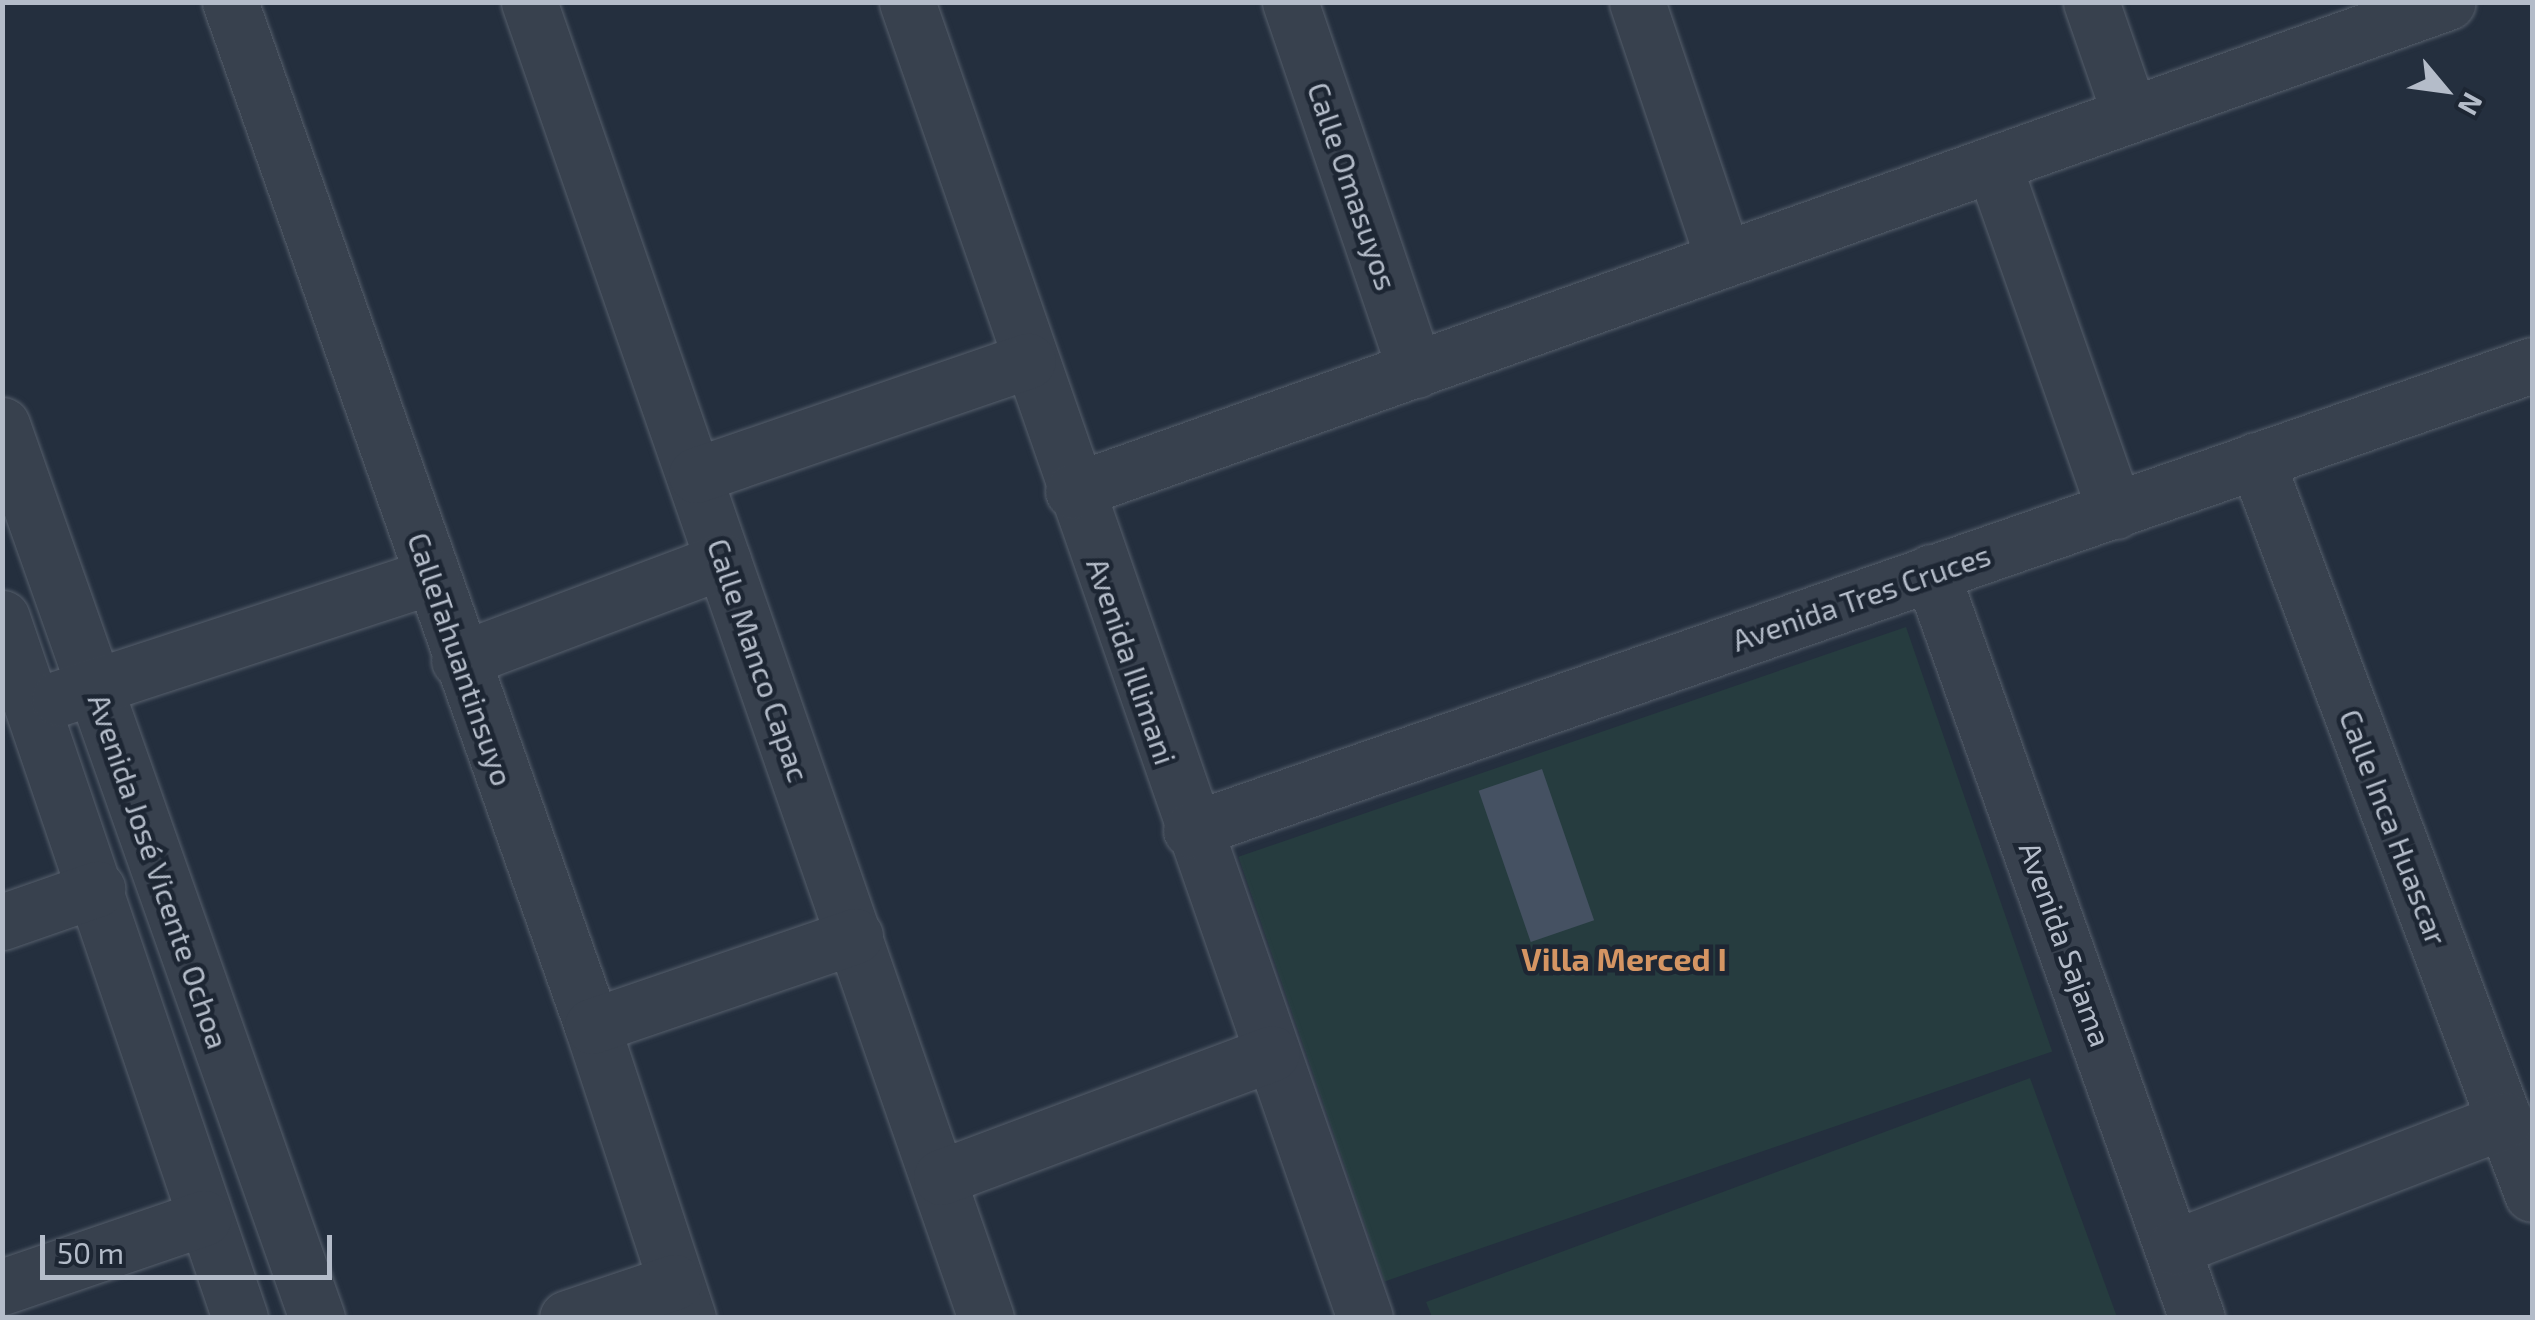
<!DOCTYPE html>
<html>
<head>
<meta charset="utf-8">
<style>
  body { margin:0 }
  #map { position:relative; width:2535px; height:1320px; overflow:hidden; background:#242f3e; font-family:"Exo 2",sans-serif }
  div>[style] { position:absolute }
  .green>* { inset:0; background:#263c3f; transform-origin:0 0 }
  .building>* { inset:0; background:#455162; transform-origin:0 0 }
  .roads { filter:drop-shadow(0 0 2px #565f6c) drop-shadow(0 0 2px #565f6c) }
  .minor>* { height:55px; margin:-27.5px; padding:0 27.5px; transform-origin:27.5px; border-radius:27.5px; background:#38414e }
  span { translate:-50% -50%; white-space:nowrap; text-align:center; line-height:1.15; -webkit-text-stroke:9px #1d2633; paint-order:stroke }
  .street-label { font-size:30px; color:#b4bcc9 }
  .neighbourhood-label { font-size:32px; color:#d59563; font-weight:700 }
  .frame { position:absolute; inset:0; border:5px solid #b4bcc9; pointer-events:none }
  .north { position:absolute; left:2395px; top:40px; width:100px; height:100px; -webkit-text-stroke:8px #1d2633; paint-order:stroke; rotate:119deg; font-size:28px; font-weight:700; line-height:40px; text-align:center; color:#b4bcc9 }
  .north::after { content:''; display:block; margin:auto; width:35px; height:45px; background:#b4bcc9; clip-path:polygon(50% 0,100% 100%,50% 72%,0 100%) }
  .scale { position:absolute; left:40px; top:1235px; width:292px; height:45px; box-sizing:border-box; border:5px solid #b4bcc9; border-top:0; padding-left:12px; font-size:30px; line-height:35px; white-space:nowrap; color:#b4bcc9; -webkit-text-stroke:8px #1d2633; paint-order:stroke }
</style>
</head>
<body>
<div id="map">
  <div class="green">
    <div style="left:1906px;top:627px;width:449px;height:706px;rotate:71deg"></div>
    <div style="clip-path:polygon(2030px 1078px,2117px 1317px,1432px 1317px,1426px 1302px)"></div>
  </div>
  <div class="building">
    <div style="left:1542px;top:769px;width:160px;height:67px;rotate:71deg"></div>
  </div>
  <div class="roads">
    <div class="minor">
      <div style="left:230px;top:2px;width:1086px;rotate:70.53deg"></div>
      <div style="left:592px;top:1026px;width:307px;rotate:71.8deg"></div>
      <div style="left:529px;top:2px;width:1393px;rotate:70.85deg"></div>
      <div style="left:907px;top:2px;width:1393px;rotate:70.81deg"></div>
      <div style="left:1290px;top:2px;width:389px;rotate:71.2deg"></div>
      <div style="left:1637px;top:2px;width:267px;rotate:71.4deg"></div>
      <div style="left:2091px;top:2px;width:116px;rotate:70.9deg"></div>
      <div style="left:1993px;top:164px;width:368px;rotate:70.6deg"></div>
      <div style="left:2px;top:425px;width:947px;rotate:70.57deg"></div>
      <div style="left:2256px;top:460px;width:784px;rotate:69.39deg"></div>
      <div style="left:696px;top:475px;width:351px;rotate:-19deg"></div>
      <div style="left:1073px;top:491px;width:1459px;rotate:-19.58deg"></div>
      <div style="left:1931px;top:572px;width:792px;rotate:70.38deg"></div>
      <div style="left:2px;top:618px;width:739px;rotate:71.22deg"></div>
      <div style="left:459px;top:660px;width:282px;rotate:-20.6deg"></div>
      <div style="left:59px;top:698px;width:392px;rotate:-18.1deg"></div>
      <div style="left:1191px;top:830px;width:1419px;rotate:-19.12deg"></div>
      <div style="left:2px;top:922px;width:101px;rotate:-19.2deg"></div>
      <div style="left:592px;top:1026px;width:278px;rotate:-18.9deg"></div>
      <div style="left:941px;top:1177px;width:353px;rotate:-20.5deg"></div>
      <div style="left:2175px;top:1247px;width:354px;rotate:-21deg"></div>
      <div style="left:2px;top:1287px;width:213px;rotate:-18.9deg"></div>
      <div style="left:567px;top:1318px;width:113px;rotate:-18.6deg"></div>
    </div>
  </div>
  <div class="street-label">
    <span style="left:1353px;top:186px;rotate:71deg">Calle Omasuyos</span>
    <span style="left:1861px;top:597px;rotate:-19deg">Avenida Tres Cruces</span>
    <span style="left:461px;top:659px;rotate:71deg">CalleTahuantinsuyo</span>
    <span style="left:759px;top:660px;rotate:71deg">Calle Manco Capac</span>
    <span style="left:1132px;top:661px;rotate:71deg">Avenida Illimani</span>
    <span style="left:2394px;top:827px;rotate:69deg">Calle Inca Huascar</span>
    <span style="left:159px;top:871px;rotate:71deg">Avenida José Vicente Ochoa</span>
    <span style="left:2066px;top:944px;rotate:70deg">Avenida Sajama</span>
  </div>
  <div class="neighbourhood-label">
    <span style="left:1624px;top:958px">Villa Merced I</span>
  </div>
  <div class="frame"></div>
  <div class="north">N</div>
  <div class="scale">50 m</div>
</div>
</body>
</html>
